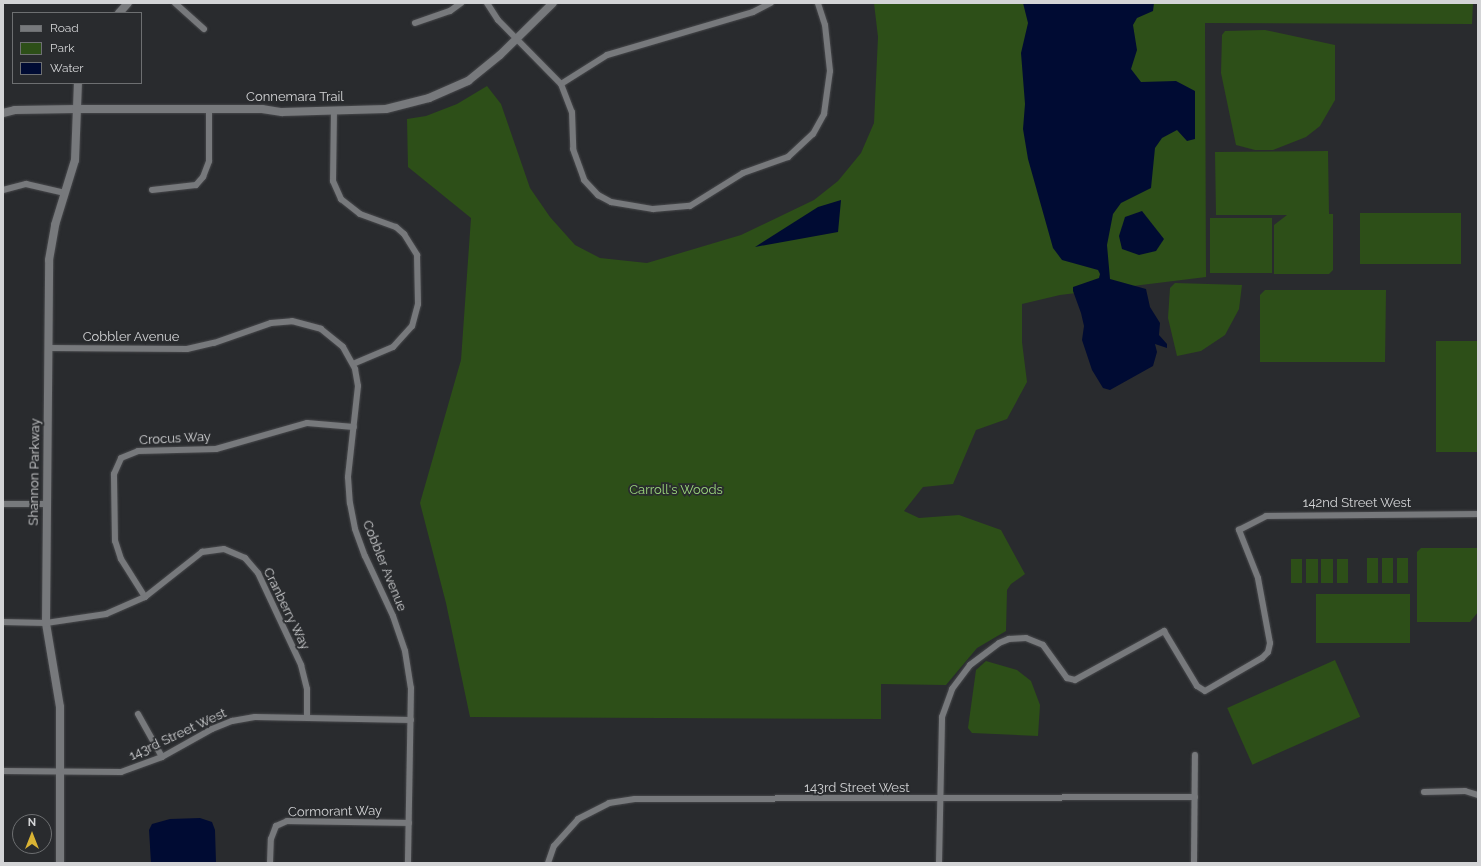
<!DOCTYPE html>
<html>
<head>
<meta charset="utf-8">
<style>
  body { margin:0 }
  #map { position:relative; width:1481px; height:866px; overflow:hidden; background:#292b2e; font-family:Raleway,sans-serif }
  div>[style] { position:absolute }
  .green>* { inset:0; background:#2d4f18; transform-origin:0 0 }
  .water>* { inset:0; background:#000b33 }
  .roads { filter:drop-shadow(0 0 1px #48494c) drop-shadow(0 0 1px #48494c) }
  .minor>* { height:6px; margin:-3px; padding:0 3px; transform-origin:3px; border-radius:3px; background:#77797c }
  .tertiary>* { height:8px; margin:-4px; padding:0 4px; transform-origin:4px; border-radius:4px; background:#77797c }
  span { translate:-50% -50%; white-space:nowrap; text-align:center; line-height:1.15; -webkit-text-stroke:3.5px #292b2e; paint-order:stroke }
  .street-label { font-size:13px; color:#d3d4d6 }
  .park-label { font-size:13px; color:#9bd67c }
  .frame { position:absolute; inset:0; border:4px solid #d3d4d6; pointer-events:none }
  .legend { position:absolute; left:12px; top:12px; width:130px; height:72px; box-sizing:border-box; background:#292b2e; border:1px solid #6d6f71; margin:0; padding:5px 7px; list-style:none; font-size:12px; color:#d3d4d6 }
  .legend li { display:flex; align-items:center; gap:8px; height:20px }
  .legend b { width:20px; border:1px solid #6d6f71 }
  .north { position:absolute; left:12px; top:814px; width:40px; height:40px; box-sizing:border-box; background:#292b2e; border:1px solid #6d6f71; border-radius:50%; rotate:0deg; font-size:11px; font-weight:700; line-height:16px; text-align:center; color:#d3d4d6 }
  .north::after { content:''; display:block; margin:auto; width:14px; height:18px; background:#d9b334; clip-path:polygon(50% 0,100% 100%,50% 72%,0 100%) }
</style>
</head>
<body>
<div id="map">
  <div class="green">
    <div style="clip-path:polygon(874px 3px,1473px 3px,1472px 24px,1205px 23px,1206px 277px,1060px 295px,1022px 304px,1022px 342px,1027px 382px,1007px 419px,976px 430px,953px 484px,923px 487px,904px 511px,919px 518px,959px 515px,1001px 530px,1025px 574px,1011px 584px,1007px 590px,1006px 631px,977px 648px,946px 685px,881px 684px,881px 719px,470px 717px,446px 603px,420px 503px,461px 360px,471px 218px,408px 167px,407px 119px,426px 116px,457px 104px,487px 86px,501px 104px,530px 188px,550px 217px,575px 245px,600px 258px,647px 263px,741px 235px,814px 200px,838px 181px,861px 153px,874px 123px,878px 37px)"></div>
    <div style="clip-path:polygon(1265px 30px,1335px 45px,1335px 100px,1320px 126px,1306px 137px,1273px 150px,1255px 150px,1236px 145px,1221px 73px,1222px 35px,1225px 31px)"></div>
    <div style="clip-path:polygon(1328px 151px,1329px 214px,1333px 214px,1333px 270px,1329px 274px,1274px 274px,1274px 225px,1287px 215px,1216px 215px,1215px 152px)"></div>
    <div style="left:1360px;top:213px;width:101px;height:51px"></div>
    <div style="left:1210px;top:218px;width:62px;height:55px"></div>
    <div style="clip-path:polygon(1175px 283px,1242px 285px,1239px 309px,1225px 335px,1201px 351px,1177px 356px,1168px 318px,1170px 288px)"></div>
    <div style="clip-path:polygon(1265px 290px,1386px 290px,1385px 362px,1260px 362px,1260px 295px)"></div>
    <div style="left:1436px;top:341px;width:42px;height:111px"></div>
    <div style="clip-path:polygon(1421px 548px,1478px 548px,1478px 612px,1470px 622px,1417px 622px,1417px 552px)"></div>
    <div style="left:1378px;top:558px;width:25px;height:11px;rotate:90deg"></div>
    <div style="left:1382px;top:558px;width:11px;height:25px"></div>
    <div style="left:1408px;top:558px;width:25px;height:11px;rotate:90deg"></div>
    <div style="left:1291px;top:559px;width:11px;height:24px"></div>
    <div style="left:1306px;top:559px;width:12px;height:24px"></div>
    <div style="left:1321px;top:559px;width:12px;height:24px"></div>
    <div style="left:1337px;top:559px;width:11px;height:24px"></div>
    <div style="left:1316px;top:594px;width:94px;height:49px"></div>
    <div style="left:1335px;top:660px;width:62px;height:118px;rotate:66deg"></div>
    <div style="clip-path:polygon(986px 661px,1017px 670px,1031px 681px,1040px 705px,1038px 736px,972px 733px,968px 728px,976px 670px)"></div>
  </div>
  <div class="water">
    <div style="clip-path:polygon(1023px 3px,1154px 3px,1153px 11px,1137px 18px,1133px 25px,1137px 50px,1131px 69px,1141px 82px,1176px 81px,1195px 91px,1195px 139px,1187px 141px,1177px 130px,1162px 138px,1155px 148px,1151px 188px,1121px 203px,1113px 214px,1107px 245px,1110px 279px,1146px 289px,1150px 307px,1160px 323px,1159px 335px,1167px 344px,1167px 348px,1155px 344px,1157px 352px,1153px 366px,1110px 390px,1103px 388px,1092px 370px,1082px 340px,1084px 326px,1081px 313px,1073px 291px,1073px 287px,1099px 278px,1100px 274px,1098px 270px,1062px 260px,1053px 248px,1028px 159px,1023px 129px,1025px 104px,1021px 53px,1028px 23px)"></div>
    <div style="clip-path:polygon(841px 200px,838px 232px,755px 247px,818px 207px)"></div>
    <div style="clip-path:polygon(1142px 211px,1164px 239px,1156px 251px,1139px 255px,1122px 249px,1119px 236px,1125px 217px)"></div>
    <div style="clip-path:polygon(200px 818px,212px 822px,215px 830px,216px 863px,151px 863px,149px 830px,152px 824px,170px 819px)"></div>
  </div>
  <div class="roads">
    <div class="minor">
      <div style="left:175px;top:3px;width:39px;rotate:42deg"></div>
      <div style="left:487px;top:3px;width:20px;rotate:57deg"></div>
      <div style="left:498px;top:20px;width:90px;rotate:45.5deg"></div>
      <div style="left:561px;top:84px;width:30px;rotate:69deg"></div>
      <div style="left:572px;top:112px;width:37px;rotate:88deg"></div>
      <div style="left:573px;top:149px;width:33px;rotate:70deg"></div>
      <div style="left:584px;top:180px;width:21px;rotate:47deg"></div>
      <div style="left:598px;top:195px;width:15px;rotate:28deg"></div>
      <div style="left:611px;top:202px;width:43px;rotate:9.5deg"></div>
      <div style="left:653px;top:209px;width:37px;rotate:-5deg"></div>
      <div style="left:690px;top:206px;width:62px;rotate:-31.9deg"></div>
      <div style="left:743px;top:173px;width:48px;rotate:-19.6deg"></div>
      <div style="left:788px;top:157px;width:34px;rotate:-43deg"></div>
      <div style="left:813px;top:134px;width:23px;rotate:-61deg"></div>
      <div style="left:824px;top:114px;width:43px;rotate:-82.1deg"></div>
      <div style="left:830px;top:71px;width:46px;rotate:-96.2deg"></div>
      <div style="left:825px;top:25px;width:23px;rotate:-108deg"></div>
      <div style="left:415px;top:23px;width:37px;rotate:-19deg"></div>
      <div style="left:450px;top:11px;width:14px;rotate:-36deg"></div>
      <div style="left:561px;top:84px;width:54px;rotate:-32.2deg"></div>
      <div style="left:607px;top:55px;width:152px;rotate:-16.4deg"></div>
      <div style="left:753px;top:12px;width:20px;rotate:-27deg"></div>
      <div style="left:334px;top:110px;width:71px;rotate:90.8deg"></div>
      <div style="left:333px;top:181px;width:20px;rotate:66deg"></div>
      <div style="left:341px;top:199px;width:24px;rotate:38deg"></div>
      <div style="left:360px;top:214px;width:38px;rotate:20deg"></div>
      <div style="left:396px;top:227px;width:11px;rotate:41deg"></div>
      <div style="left:404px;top:234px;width:25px;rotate:58deg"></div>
      <div style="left:417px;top:255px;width:49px;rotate:88.8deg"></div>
      <div style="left:418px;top:304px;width:23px;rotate:105deg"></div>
      <div style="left:412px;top:326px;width:28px;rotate:132deg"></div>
      <div style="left:393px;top:347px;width:43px;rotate:157deg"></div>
      <div style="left:3px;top:190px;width:24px;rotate:-15deg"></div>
      <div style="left:26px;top:184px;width:40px;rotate:13deg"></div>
      <div style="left:152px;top:190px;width:44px;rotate:-6.5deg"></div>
      <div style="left:196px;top:185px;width:11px;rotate:-49deg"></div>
      <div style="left:203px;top:177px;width:17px;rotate:-69deg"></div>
      <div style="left:209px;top:161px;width:52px;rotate:-90deg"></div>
      <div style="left:48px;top:348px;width:139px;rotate:0.4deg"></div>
      <div style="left:187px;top:349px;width:28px;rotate:-13deg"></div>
      <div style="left:214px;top:343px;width:60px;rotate:-19.3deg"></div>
      <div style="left:271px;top:323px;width:21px;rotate:-5deg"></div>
      <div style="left:292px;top:321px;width:30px;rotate:15deg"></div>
      <div style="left:321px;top:329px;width:28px;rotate:39deg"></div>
      <div style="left:343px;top:347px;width:25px;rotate:61deg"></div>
      <div style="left:355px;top:369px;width:17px;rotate:80deg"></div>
      <div style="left:358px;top:386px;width:92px;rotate:96.3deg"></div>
      <div style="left:348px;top:477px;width:26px;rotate:86deg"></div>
      <div style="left:350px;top:503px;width:26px;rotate:79deg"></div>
      <div style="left:355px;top:529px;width:29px;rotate:70deg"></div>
      <div style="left:365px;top:556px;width:66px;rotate:65deg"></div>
      <div style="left:393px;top:616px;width:37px;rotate:71deg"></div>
      <div style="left:405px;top:651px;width:37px;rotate:81deg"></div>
      <div style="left:411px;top:688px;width:175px;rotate:91deg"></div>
      <div style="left:3px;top:504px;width:43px"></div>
      <div style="left:145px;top:597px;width:45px;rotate:-122.3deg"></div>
      <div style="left:121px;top:559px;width:19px;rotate:-108deg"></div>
      <div style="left:115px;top:541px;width:67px;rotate:-90.9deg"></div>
      <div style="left:114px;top:474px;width:17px;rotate:-66deg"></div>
      <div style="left:121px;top:458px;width:18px;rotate:-22deg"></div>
      <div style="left:138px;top:451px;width:78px;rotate:-1.5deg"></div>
      <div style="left:216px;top:449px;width:95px;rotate:-15.9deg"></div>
      <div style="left:307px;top:423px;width:47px;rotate:4.9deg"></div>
      <div style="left:3px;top:622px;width:43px;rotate:1.3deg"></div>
      <div style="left:46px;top:623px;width:61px;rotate:-8.5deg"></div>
      <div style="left:106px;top:614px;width:43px;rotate:-23.6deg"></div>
      <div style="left:145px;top:597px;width:73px;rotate:-38.3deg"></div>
      <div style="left:202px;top:552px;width:22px;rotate:-8deg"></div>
      <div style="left:224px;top:549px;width:23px;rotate:23deg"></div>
      <div style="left:245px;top:558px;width:20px;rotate:49deg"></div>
      <div style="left:258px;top:573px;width:102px;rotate:64.9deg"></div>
      <div style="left:301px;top:665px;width:25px;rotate:76deg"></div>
      <div style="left:307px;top:689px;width:29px;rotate:90deg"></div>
      <div style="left:138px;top:714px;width:49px;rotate:60.8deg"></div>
      <div style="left:3px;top:771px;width:118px;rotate:0.5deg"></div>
      <div style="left:121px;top:772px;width:44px;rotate:-20.1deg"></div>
      <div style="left:162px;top:757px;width:57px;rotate:-29.2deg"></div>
      <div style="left:212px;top:729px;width:22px;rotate:-22deg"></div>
      <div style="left:232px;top:721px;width:23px;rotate:-10deg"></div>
      <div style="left:255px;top:717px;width:156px;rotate:1.1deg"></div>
      <div style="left:1424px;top:792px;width:41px;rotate:-1.4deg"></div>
      <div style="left:1465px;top:791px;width:14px;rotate:17deg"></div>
      <div style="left:270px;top:863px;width:24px;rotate:-88deg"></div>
      <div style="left:271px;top:839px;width:14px;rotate:-69deg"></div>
      <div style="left:276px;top:826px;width:12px;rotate:-24deg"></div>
      <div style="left:287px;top:821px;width:122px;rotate:0.9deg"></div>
      <div style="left:548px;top:863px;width:18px;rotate:-71deg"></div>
      <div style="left:554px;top:846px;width:36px;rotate:-48deg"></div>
      <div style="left:578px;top:819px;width:35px;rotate:-27deg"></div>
      <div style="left:609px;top:803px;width:26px;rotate:-9deg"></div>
      <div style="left:635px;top:799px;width:560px;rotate:-0.2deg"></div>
      <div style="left:939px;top:863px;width:146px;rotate:-88.8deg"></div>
      <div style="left:942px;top:717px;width:30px;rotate:-70deg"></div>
      <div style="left:952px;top:689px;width:30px;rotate:-53deg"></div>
      <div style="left:970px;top:665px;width:36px;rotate:-37deg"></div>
      <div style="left:999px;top:643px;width:11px;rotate:-22deg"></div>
      <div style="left:1009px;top:639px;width:17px;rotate:-3deg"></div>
      <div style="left:1026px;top:638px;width:18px;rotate:22deg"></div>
      <div style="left:1043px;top:645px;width:41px;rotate:54deg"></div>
      <div style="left:1067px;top:678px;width:8px;rotate:14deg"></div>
      <div style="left:1075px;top:680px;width:102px;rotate:-28.8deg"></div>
      <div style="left:1164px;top:631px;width:64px;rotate:59deg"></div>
      <div style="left:1197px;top:686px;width:9px;rotate:32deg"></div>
      <div style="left:1205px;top:691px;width:66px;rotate:-30.1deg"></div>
      <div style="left:1262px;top:658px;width:8px;rotate:-45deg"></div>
      <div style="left:1268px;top:652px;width:9px;rotate:-77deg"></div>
      <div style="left:1270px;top:643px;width:66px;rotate:-100.5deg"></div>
      <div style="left:1258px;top:578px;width:52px;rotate:-111.6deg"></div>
      <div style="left:1239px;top:530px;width:30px;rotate:-27deg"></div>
      <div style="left:1266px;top:516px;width:212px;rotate:-0.5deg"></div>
      <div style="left:1194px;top:863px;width:108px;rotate:-89.5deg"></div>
    </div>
    <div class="tertiary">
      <div style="left:119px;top:13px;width:13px;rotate:-48deg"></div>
      <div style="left:3px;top:113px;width:12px;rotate:-14deg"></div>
      <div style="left:15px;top:110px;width:61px;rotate:-0.9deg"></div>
      <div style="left:76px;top:109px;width:186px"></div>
      <div style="left:262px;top:109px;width:20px;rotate:9deg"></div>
      <div style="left:282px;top:112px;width:104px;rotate:-1.7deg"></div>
      <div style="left:386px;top:109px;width:44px;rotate:-14.3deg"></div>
      <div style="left:429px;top:98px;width:43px;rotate:-23.6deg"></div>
      <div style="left:468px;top:81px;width:41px;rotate:-39.1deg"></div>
      <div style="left:500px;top:55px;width:74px;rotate:-44.5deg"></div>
      <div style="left:60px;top:863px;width:156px;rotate:-90deg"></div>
      <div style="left:60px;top:707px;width:85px;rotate:-99.5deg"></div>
      <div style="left:46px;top:623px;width:363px;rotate:-89.5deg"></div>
      <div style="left:49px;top:260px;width:36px;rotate:-80deg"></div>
      <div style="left:55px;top:225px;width:68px;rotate:-72.9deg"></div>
      <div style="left:75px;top:160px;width:77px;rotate:-87.8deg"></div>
    </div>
  </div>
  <div class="street-label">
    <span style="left:295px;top:97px">Connemara Trail</span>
    <span style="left:131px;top:337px">Cobbler Avenue</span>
    <span style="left:175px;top:439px;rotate:-3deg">Crocus Way</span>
    <span style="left:35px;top:472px;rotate:-89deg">Shannon Parkway</span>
    <span style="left:1357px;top:503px">142nd Street West</span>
    <span style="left:384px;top:566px;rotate:68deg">Cobbler Avenue</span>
    <span style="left:286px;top:609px;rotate:64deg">Cranberry Way</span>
    <span style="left:178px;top:735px;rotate:-25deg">143rd Street West</span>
    <span style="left:857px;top:788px">143rd Street West</span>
    <span style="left:335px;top:812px;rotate:-1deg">Cormorant Way</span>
  </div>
  <div class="park-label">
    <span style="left:676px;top:490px">Carroll's Woods</span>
  </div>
  <div class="frame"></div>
  <ul class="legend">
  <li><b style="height:5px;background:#77797c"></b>Road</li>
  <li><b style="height:11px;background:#2d4f18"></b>Park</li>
  <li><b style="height:11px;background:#000b33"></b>Water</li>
  </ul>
  <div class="north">N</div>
</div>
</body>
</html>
